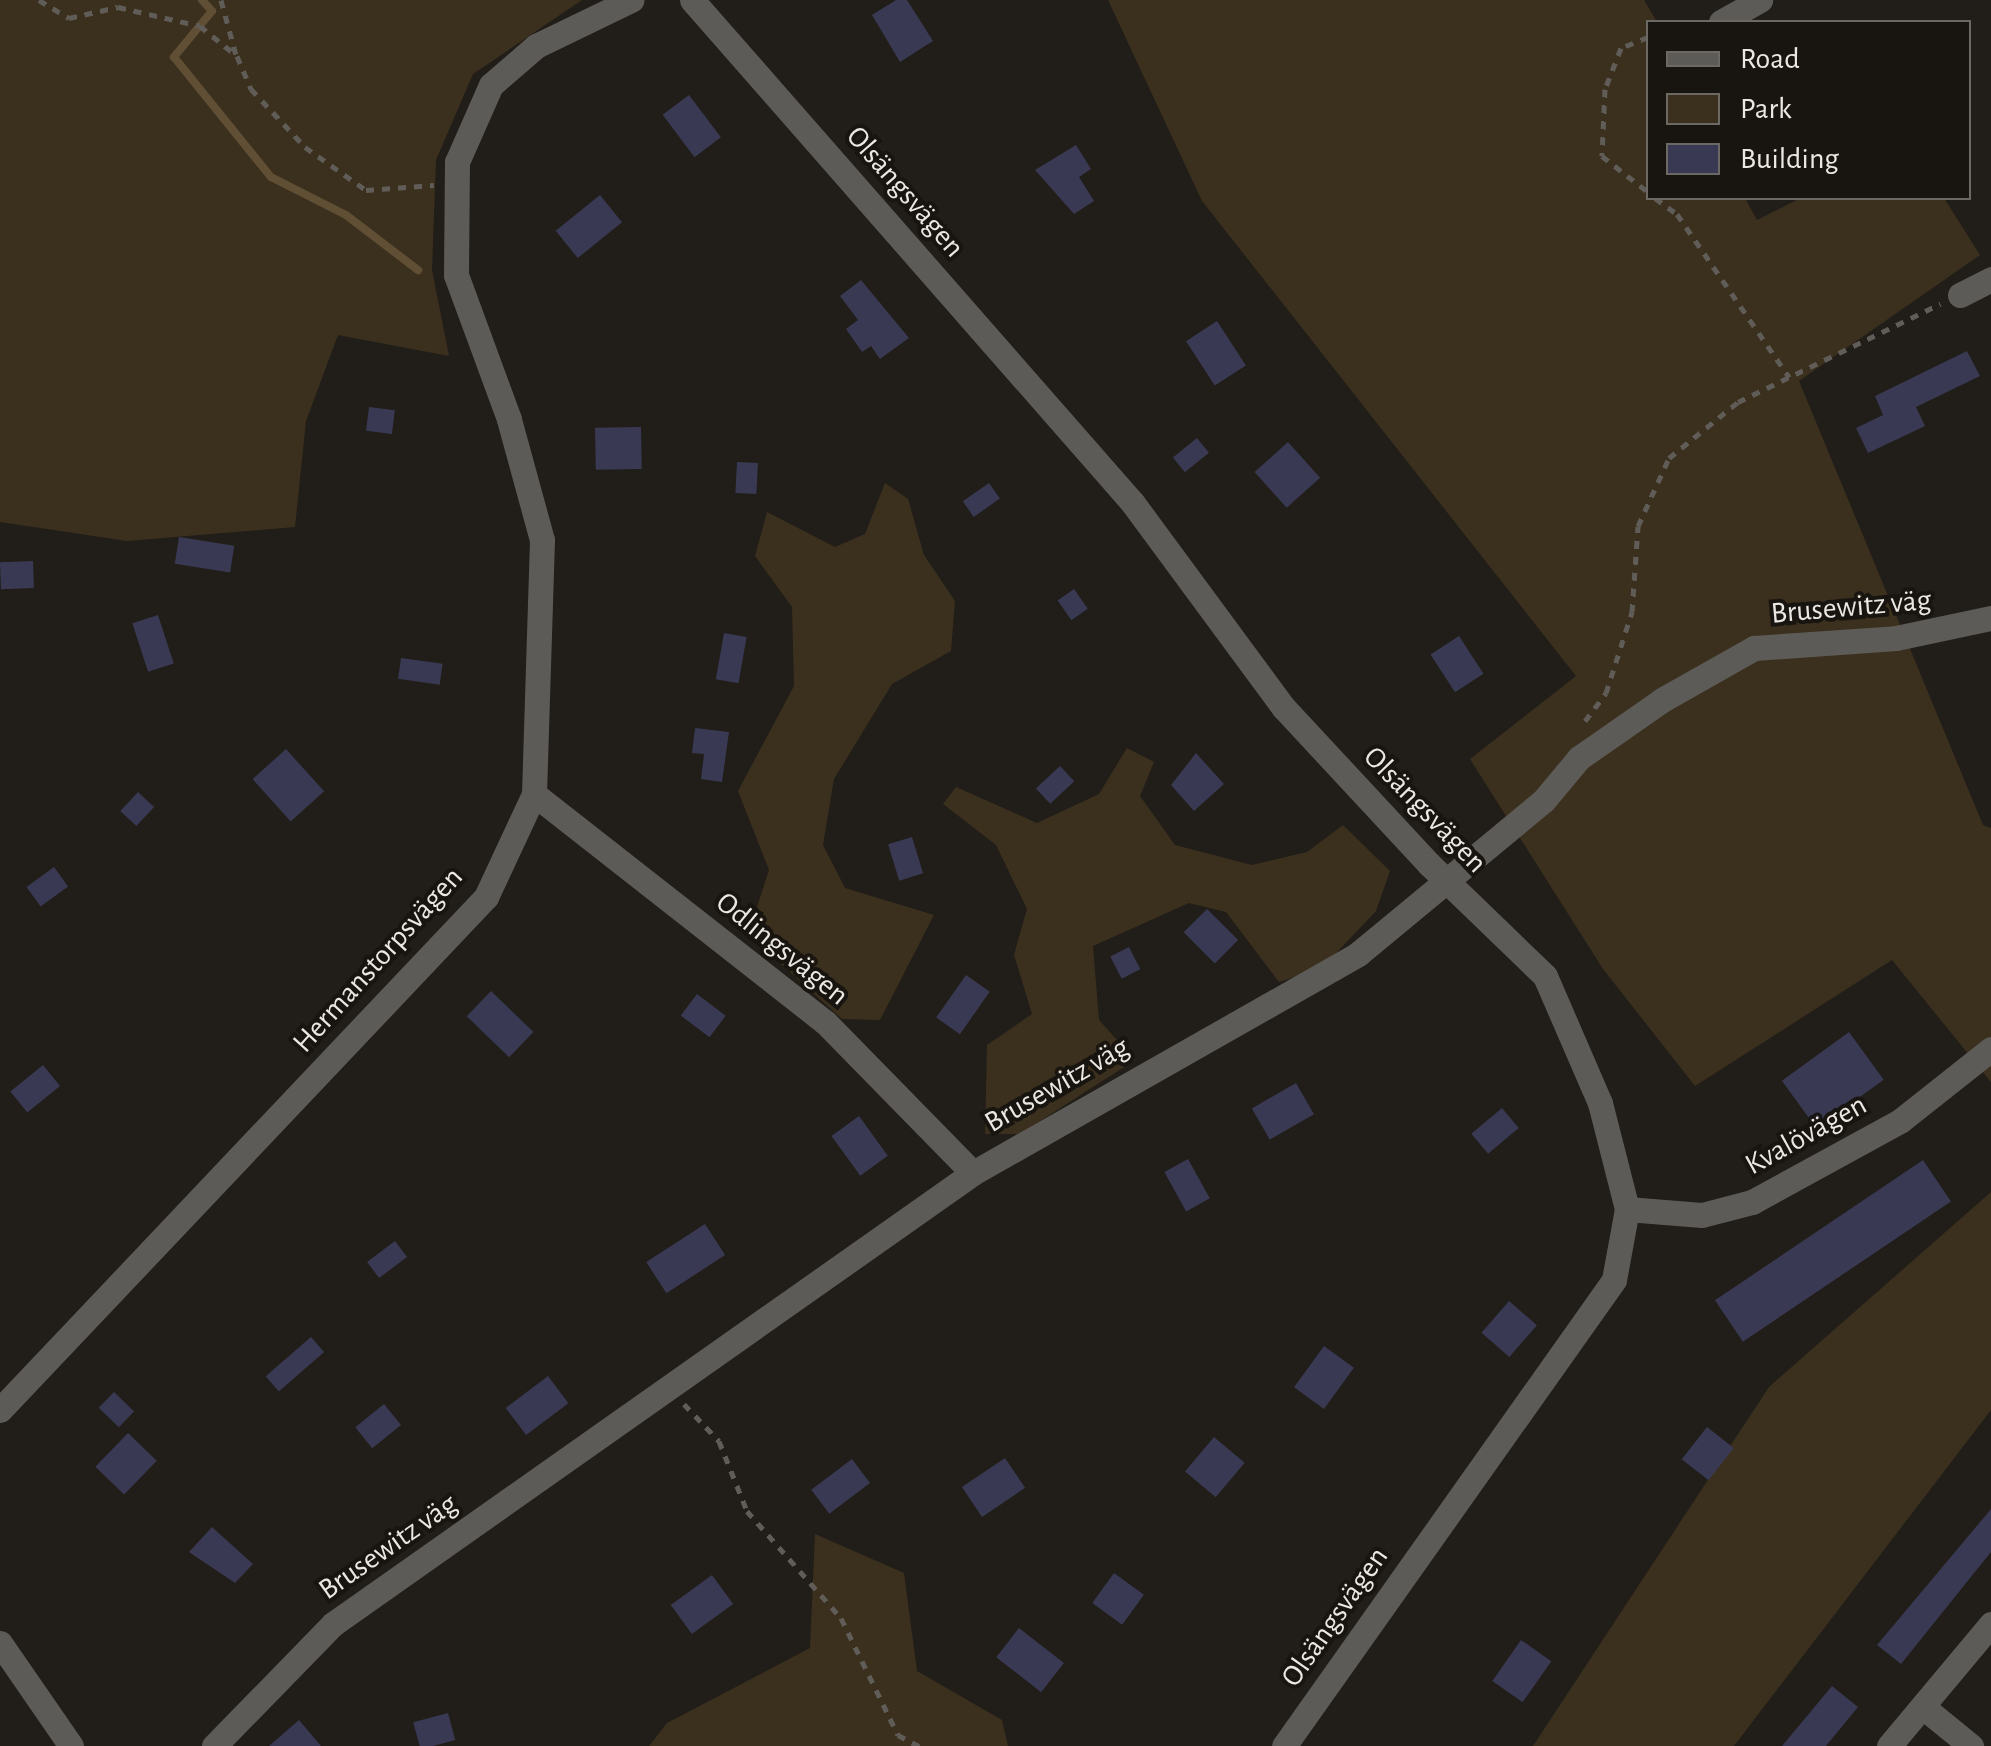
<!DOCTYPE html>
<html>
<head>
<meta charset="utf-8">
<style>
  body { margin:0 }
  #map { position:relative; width:1991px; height:1746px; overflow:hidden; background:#211d18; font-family:"Alegreya Sans",sans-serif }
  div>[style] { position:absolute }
  .green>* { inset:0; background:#3b301e }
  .stream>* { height:8px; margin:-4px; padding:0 4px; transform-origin:4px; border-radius:4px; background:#604f34 }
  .building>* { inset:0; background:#393953; transform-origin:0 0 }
  .path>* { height:5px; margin-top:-2.5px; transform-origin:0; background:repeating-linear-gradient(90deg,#605c57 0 8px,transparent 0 16px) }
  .minor>* { height:25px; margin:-12.5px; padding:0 12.5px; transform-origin:12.5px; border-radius:12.5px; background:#5d5b58 }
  span { translate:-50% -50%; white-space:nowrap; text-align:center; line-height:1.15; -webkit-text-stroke:8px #18140f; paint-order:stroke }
  .street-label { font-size:30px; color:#ebe8e4 }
  .legend { position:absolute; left:1646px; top:20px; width:325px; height:180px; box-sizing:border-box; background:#18140f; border:2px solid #6c6964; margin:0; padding:12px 18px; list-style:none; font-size:30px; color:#ebe8e4 }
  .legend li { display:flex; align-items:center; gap:20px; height:50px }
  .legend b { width:50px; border:2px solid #6c6964 }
</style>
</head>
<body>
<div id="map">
  <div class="green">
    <div style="clip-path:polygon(0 0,582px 0,473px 74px,436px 160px,432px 270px,449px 356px,338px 335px,306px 421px,295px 527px,127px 541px,0 522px)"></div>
    <div style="clip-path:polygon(1108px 0,1644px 0,1657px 22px,1648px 22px,1648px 198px,1745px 198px,1757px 220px,1801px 198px,1944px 198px,1980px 255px,1799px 381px,1983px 825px,1991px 828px,1991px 1082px,1892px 960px,1695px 1086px,1603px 969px,1470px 759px,1576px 676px,1202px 201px)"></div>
    <div style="clip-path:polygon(885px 483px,908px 499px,924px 555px,955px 601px,951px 651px,892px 684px,834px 779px,823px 845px,845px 888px,934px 915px,880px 1020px,842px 1019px,748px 934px,769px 870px,738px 791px,794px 686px,792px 607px,755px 556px,767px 512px,835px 547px,865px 534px)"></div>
    <div style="clip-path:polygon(1127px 748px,1154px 762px,1140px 796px,1175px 845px,1252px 865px,1307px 852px,1343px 825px,1390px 871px,1376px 911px,1321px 969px,1279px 982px,1226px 912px,1189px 903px,1093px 946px,1099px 1020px,1135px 1060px,1020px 1134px,985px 1134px,987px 1045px,1032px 1014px,1014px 955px,1027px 909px,996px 845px,943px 804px,956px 787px,1037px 823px,1099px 794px)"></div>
    <div style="clip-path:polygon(1991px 1192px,1991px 1410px,1734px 1746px,1533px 1746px,1769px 1387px)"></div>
    <div style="clip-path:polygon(815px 1534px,904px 1573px,917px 1671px,1002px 1720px,1008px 1746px,649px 1746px,667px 1723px,810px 1648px)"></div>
  </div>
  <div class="stream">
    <div style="left:202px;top:0;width:15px;rotate:48deg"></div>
    <div style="left:212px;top:11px;width:60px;rotate:129.6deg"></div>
    <div style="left:174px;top:57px;width:154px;rotate:51.1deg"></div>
    <div style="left:271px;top:177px;width:84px;rotate:26.9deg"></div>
    <div style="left:346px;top:215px;width:91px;rotate:37.4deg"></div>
  </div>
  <div class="building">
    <div style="clip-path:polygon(896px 0,907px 0,933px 41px,900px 62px,872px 15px)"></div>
    <div style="left:689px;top:95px;width:53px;height:33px;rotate:53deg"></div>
    <div style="clip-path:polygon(1076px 145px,1091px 169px,1079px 177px,1094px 201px,1074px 214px,1035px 170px)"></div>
    <div style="left:600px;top:195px;width:35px;height:57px;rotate:51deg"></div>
    <div style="clip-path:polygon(861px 280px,909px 338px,880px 359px,871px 346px,862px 352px,846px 329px,858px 320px,840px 296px)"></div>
    <div style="left:1217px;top:321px;width:53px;height:37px;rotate:57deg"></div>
    <div style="clip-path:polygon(1967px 351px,1980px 376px,1916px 407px,1925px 426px,1868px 453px,1856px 428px,1883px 415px,1875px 396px)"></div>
    <div style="left:369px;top:407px;width:26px;height:24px;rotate:7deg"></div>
    <div style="left:641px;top:427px;width:42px;height:46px;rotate:89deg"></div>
    <div style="left:1197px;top:438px;width:19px;height:31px;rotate:51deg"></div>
    <div style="left:1288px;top:442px;width:48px;height:45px;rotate:48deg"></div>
    <div style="left:737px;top:462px;width:21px;height:31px;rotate:3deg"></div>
    <div style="left:989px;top:483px;width:19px;height:32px;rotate:55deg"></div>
    <div style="left:179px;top:537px;width:56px;height:27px;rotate:9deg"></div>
    <div style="left:33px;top:561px;width:27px;height:33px;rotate:88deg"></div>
    <div style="left:1074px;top:589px;width:24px;height:20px;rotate:55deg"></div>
    <div style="left:158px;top:615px;width:51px;height:27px;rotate:72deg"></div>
    <div style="left:724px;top:633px;width:23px;height:47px;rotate:10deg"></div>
    <div style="left:1459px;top:636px;width:45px;height:34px;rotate:57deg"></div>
    <div style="left:401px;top:658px;width:42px;height:21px;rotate:8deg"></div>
    <div style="clip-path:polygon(695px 728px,729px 732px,722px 782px,701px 779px,704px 754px,692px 753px)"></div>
    <div style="left:286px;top:749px;width:57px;height:45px;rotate:48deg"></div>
    <div style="clip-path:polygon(1196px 753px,1224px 784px,1194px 811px,1171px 785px)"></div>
    <div style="left:1060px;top:766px;width:21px;height:33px;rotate:47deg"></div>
    <div style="left:138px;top:792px;width:22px;height:26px;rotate:43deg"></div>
    <div style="left:912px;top:837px;width:38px;height:25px;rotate:73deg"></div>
    <div style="left:54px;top:867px;width:24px;height:34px;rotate:54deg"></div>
    <div style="left:1207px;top:909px;width:44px;height:33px;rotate:45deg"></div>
    <div style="left:1129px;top:947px;width:25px;height:21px;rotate:63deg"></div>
    <div style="left:966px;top:975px;width:29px;height:52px;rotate:35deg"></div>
    <div style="left:491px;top:991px;width:59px;height:35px;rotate:44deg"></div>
    <div style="left:697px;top:994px;width:36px;height:27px;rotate:37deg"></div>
    <div style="left:1849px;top:1032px;width:59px;height:83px;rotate:54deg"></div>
    <div style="left:43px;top:1065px;width:27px;height:42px;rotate:51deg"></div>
    <div style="left:1296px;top:1083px;width:36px;height:51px;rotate:60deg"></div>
    <div style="left:1502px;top:1108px;width:26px;height:40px;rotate:50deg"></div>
    <div style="left:859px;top:1116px;width:49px;height:34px;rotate:54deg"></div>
    <div style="left:1188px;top:1159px;width:45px;height:27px;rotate:61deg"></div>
    <div style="left:1923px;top:1160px;width:50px;height:251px;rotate:56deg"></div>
    <div style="left:705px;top:1224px;width:37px;height:70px;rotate:57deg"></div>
    <div style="left:395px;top:1241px;width:20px;height:35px;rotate:53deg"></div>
    <div style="left:1509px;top:1301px;width:37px;height:42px;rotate:41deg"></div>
    <div style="left:311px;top:1337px;width:20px;height:60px;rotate:49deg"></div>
    <div style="left:1324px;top:1346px;width:37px;height:51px;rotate:36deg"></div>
    <div style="left:548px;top:1376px;width:34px;height:53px;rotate:53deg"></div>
    <div style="left:114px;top:1392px;width:28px;height:22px;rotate:44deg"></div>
    <div style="left:384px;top:1404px;width:27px;height:37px;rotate:51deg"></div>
    <div style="left:1707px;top:1427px;width:34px;height:41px;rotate:38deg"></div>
    <div style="left:128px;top:1433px;width:40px;height:47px;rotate:44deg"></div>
    <div style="left:1214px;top:1437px;width:40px;height:45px;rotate:40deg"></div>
    <div style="left:1005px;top:1458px;width:36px;height:52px;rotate:56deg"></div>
    <div style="left:852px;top:1459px;width:30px;height:51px;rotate:53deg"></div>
    <div style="clip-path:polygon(1991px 1509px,1991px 1552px,1901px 1664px,1877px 1645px)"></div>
    <div style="clip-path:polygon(212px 1527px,253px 1564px,235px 1583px,189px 1552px)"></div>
    <div style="left:1114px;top:1573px;width:37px;height:37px;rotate:36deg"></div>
    <div style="left:712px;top:1575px;width:36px;height:51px;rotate:54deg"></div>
    <div style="left:1019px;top:1628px;width:57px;height:37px;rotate:38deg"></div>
    <div style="left:1521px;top:1640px;width:37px;height:50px;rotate:35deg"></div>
    <div style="clip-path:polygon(1832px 1686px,1858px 1707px,1826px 1746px,1782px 1746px)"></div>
    <div style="left:448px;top:1713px;width:28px;height:36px;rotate:75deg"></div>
    <div style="clip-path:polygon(299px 1720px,321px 1746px,269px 1746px)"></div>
  </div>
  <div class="path">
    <div style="left:39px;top:0;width:35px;rotate:31deg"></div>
    <div style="left:69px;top:18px;width:50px;rotate:-12.7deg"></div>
    <div style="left:118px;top:7px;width:84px;rotate:13deg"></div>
    <div style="left:200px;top:26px;width:48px;rotate:39deg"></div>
    <div style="left:237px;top:56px;width:36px;rotate:67deg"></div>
    <div style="left:251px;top:89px;width:79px;rotate:47deg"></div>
    <div style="left:305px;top:147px;width:75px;rotate:35.2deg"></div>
    <div style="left:366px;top:190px;width:68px;rotate:-4.2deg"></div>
    <div style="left:221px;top:0;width:57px;rotate:74.7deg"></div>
    <div style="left:1648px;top:37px;width:29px;rotate:158deg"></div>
    <div style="left:1621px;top:48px;width:44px;rotate:111.3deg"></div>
    <div style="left:1605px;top:89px;width:67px;rotate:92.6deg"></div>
    <div style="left:1602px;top:156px;width:58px;rotate:38deg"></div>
    <div style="left:1655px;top:198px;width:27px;rotate:36deg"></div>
    <div style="left:1677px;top:214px;width:198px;rotate:55.5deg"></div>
    <div style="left:1585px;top:721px;width:35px;rotate:-53deg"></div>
    <div style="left:1606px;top:693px;width:85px;rotate:-72.2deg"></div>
    <div style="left:1632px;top:612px;width:86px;rotate:-86deg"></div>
    <div style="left:1638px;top:526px;width:75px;rotate:-65.5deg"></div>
    <div style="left:1669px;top:458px;width:89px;rotate:-39.1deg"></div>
    <div style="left:1738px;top:402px;width:225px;rotate:-25.9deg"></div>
    <div style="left:684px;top:1404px;width:51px;rotate:46.6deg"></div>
    <div style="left:719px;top:1441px;width:75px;rotate:68.2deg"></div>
    <div style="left:747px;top:1511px;width:142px;rotate:48.7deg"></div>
    <div style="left:841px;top:1618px;width:130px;rotate:64deg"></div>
    <div style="left:898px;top:1735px;width:24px;rotate:28deg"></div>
  </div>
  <div class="minor">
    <div style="left:692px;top:0;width:668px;rotate:48.77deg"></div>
    <div style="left:1132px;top:502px;width:256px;rotate:53.6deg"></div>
    <div style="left:1284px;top:708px;width:213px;rotate:47.1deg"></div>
    <div style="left:1429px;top:864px;width:161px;rotate:44deg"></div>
    <div style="left:1545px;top:976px;width:138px;rotate:66.6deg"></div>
    <div style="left:1600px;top:1103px;width:109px;rotate:75.7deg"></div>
    <div style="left:1627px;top:1209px;width:72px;rotate:100.4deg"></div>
    <div style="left:1614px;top:1280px;width:571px;rotate:125.3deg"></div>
    <div style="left:1721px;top:22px;width:45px;rotate:-29.4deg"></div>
    <div style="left:1960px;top:295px;width:35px;rotate:-27deg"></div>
    <div style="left:534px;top:794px;width:370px;rotate:38.1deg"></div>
    <div style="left:825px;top:1022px;width:211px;rotate:45.6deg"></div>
    <div style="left:1627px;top:1209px;width:75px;rotate:4.6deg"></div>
    <div style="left:1702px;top:1215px;width:52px;rotate:-14.6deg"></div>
    <div style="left:1752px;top:1202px;width:169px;rotate:-28.7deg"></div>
    <div style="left:1900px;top:1121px;width:116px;rotate:-38.4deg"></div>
    <div style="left:0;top:1410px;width:707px;rotate:-46.55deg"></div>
    <div style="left:486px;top:897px;width:114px;rotate:-65deg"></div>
    <div style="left:534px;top:794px;width:254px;rotate:-88.2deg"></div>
    <div style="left:542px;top:540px;width:125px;rotate:-105.3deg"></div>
    <div style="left:509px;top:419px;width:153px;rotate:-110.2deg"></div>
    <div style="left:456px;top:275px;width:113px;rotate:-89.5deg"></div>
    <div style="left:457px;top:162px;width:84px;rotate:-66.2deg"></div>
    <div style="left:491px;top:85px;width:60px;rotate:-40.9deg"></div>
    <div style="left:536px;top:46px;width:106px;rotate:-25.8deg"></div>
    <div style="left:0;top:1643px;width:125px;rotate:55.4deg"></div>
    <div style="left:1923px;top:1707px;width:62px;rotate:39.1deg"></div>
    <div style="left:214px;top:1746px;width:170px;rotate:-45.7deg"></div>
    <div style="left:333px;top:1624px;width:783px;rotate:-35.17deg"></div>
    <div style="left:973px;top:1173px;width:443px;rotate:-29.6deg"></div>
    <div style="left:1358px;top:954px;width:241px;rotate:-39.6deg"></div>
    <div style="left:1544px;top:800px;width:55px;rotate:-50.2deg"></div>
    <div style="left:1579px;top:758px;width:101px;rotate:-34.9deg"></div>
    <div style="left:1662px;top:700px;width:106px;rotate:-29.5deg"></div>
    <div style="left:1754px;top:648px;width:142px;rotate:-4deg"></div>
    <div style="left:1896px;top:638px;width:97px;rotate:-11.9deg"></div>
    <div style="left:1889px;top:1746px;width:159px;rotate:-50.1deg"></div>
  </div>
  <div class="street-label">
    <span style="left:905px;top:192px;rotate:49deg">Olsängsvägen</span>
    <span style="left:1851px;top:607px;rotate:-5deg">Brusewitz väg</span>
    <span style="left:1425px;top:810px;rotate:46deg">Olsängsvägen</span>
    <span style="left:782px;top:949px;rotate:39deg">Odlingsvägen</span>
    <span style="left:378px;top:960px;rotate:-48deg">Hermanstorpsvägen</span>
    <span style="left:1057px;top:1085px;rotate:-30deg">Brusewitz väg</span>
    <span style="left:1806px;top:1135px;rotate:-29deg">Kvalövägen</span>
    <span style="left:388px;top:1547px;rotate:-35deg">Brusewitz väg</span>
    <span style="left:1335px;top:1617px;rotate:-55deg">Olsängsvägen</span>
  </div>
  <ul class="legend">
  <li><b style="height:12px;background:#5d5b58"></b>Road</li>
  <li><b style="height:28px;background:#3b301e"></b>Park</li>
  <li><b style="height:28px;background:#393953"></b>Building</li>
  </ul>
</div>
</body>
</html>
